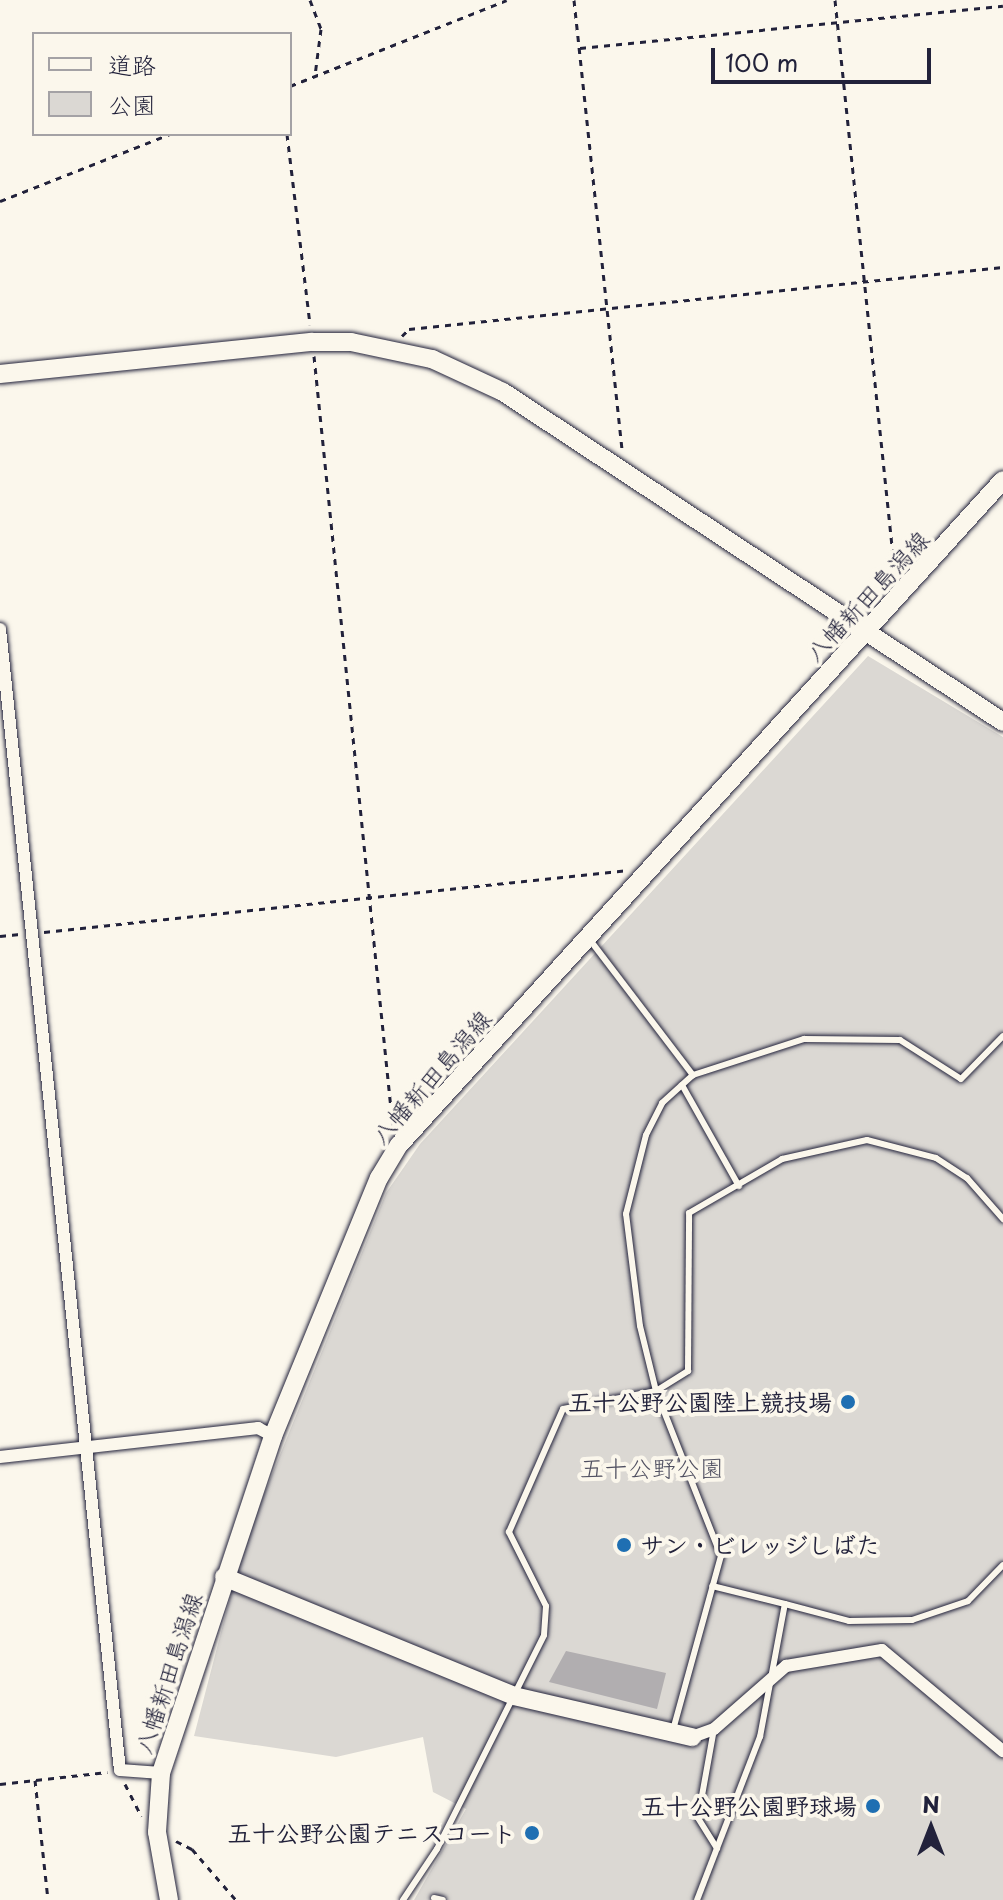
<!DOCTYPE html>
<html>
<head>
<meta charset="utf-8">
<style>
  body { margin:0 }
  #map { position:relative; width:1003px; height:1900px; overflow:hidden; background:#fbf7ec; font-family:"Playpen Sans","Klee One",sans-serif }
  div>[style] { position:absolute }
  .green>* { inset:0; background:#dbd8d3 }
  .water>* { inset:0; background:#b1aeb0 }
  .path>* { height:3px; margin-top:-1.5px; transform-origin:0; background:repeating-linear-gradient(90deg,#22223b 0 6px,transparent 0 12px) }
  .roads { filter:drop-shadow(0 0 2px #22223b) drop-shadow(0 0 2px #22223b) }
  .lane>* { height:6px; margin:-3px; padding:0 3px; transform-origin:3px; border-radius:3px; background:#fbf7ec }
  .street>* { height:12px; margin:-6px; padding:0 6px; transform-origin:6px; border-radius:6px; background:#fbf7ec }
  .secondary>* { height:18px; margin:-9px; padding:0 9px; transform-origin:9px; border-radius:9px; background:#fbf7ec }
  .dots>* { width:22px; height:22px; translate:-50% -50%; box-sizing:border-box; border:4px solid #fbf7ec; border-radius:50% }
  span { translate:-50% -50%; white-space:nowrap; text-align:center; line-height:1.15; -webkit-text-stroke:8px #fbf7ec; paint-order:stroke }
  .street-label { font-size:24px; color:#22223b }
  .poi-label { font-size:24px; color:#22223b; font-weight:700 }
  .right { translate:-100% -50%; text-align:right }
  .left { translate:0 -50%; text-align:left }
  .park-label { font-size:24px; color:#505061 }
  .legend { position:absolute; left:32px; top:32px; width:260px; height:104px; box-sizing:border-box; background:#fbf7ec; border:2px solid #a4a2a5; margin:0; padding:10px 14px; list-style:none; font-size:24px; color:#22223b }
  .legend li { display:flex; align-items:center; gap:16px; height:40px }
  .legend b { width:40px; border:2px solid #a4a2a5 }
  .north { position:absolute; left:891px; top:1788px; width:80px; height:80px; -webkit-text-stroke:6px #fbf7ec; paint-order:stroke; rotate:0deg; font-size:22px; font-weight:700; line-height:32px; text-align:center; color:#22223b }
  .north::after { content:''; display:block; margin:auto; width:28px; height:36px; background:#22223b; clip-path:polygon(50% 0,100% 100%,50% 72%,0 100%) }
  .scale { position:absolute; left:711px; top:48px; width:220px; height:36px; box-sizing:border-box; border:4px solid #22223b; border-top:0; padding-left:10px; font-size:24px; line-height:28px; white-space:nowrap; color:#22223b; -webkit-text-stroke:6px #fbf7ec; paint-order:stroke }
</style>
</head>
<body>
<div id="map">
  <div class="green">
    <div style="clip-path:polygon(868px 656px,1003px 737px,1003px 1900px,414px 1900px,466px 1809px,433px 1792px,423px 1737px,336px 1757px,194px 1736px,244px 1544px,386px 1193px,420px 1144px)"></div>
  </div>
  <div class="water">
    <div style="clip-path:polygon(566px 1651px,666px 1673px,657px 1709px,549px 1682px)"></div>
  </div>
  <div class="path">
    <div style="left:310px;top:0;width:31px;rotate:69deg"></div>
    <div style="left:321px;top:29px;width:46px;rotate:97.4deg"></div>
    <div style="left:574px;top:0;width:453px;rotate:83.9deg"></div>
    <div style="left:835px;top:0;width:578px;rotate:84.04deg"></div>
    <div style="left:580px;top:48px;width:425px;rotate:-5.7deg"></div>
    <div style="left:290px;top:86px;width:233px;rotate:-21.6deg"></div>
    <div style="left:287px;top:134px;width:192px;rotate:83.1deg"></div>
    <div style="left:0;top:201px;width:183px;rotate:-21.5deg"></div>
    <div style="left:402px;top:336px;width:10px;rotate:-45deg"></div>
    <div style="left:409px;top:329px;width:597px;rotate:-5.96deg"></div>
    <div style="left:314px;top:356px;width:776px;rotate:84.16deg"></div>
    <div style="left:44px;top:932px;width:588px;rotate:-6.05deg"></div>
    <div style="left:0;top:936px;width:20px;rotate:-6deg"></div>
    <div style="left:35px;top:1780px;width:121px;rotate:83.8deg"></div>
    <div style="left:0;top:1784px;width:108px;rotate:-6.4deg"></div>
    <div style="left:125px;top:1784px;width:36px;rotate:63deg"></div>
    <div style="left:176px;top:1841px;width:18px;rotate:27deg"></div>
    <div style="left:192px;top:1849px;width:67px;rotate:49.2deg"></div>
  </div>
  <div class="roads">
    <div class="lane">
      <div style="left:590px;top:940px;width:170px;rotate:52.7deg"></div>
      <div style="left:682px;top:1085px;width:116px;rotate:60.6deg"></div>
      <div style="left:785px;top:1604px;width:66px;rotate:14.9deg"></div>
      <div style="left:849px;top:1621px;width:63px;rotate:-0.9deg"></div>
      <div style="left:912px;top:1620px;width:59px;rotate:-18.7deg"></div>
      <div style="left:968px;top:1601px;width:50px;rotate:-45.8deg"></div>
      <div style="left:714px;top:1729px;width:90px;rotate:100.2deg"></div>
      <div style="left:698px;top:1818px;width:36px;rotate:58deg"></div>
      <div style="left:673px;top:1730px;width:180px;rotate:-74.6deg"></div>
      <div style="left:721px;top:1556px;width:177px;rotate:-111.5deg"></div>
      <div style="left:656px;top:1391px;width:67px;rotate:-103.8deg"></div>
      <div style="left:640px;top:1326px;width:113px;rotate:-97.1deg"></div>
      <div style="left:626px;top:1214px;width:81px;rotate:-75.8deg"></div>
      <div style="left:646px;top:1135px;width:36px;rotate:-63deg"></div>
      <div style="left:662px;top:1103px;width:42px;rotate:-42.1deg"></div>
      <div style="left:693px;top:1075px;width:117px;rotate:-18deg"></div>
      <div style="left:804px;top:1039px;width:96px;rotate:0.6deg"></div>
      <div style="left:900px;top:1040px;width:72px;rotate:32.6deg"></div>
      <div style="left:961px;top:1079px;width:60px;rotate:-45.7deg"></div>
      <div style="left:434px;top:1898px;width:9px;rotate:13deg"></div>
      <div style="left:403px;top:1900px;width:61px;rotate:-56.3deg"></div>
      <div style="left:437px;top:1849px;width:239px;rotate:-63.4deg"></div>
      <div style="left:544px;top:1635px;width:29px;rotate:-86deg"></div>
      <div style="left:546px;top:1606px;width:83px;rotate:-116.6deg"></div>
      <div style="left:509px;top:1532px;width:134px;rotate:-66.3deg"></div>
      <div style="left:563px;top:1409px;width:95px;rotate:-11deg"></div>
      <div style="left:656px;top:1391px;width:38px;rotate:-32deg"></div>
      <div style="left:688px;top:1371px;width:158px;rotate:-89.6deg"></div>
      <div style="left:689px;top:1213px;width:108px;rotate:-30.1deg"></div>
      <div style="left:782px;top:1159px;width:87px;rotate:-12.6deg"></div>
      <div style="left:867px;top:1140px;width:71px;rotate:14.6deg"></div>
      <div style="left:936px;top:1158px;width:37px;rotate:33deg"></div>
      <div style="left:967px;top:1178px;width:55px;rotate:48.7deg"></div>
      <div style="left:697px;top:1900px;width:175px;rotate:-68.9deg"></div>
      <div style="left:760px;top:1737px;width:135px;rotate:-79.4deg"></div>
      <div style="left:785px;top:1604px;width:75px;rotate:-166.1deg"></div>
    </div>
    <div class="street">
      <div style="left:0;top:629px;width:1147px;rotate:84deg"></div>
      <div style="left:120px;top:1770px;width:41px;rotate:4.2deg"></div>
      <div style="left:0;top:1457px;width:260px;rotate:-6.4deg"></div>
      <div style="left:258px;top:1428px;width:17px;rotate:28deg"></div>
      <div style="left:692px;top:1737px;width:23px;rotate:-20deg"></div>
      <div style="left:714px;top:1729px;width:96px;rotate:-41.2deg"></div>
      <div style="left:786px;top:1666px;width:97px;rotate:-9.5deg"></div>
      <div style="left:882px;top:1650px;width:158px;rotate:39.9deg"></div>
    </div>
    <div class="secondary">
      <div style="left:0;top:374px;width:314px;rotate:-5.9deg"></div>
      <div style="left:312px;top:342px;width:39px"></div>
      <div style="left:351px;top:342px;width:83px;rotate:11.9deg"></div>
      <div style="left:432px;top:359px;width:78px;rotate:24.9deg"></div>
      <div style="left:503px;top:392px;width:599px;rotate:33.42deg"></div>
      <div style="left:224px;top:1577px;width:313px;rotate:22.3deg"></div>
      <div style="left:514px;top:1696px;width:183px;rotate:13deg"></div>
      <div style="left:169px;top:1900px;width:69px;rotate:-100deg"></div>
      <div style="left:157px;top:1832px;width:59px;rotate:-86.1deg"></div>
      <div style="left:161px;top:1773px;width:355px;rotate:-71.6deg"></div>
      <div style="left:273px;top:1436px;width:279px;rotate:-67.7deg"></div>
      <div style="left:379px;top:1178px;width:39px;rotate:-59deg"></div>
      <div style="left:399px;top:1145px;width:898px;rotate:-47.75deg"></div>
    </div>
  </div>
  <div class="dots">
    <div style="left:848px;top:1402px;background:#1f6fb2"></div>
    <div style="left:624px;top:1545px;background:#1f6fb2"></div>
    <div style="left:873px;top:1806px;background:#1f6fb2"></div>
    <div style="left:532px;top:1833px;background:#1f6fb2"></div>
  </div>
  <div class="street-label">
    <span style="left:867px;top:596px;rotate:-47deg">八幡新田島潟線</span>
    <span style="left:431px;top:1077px;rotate:-49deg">八幡新田島潟線</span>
    <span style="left:168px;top:1673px;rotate:-72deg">八幡新田島潟線</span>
  </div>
  <div class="poi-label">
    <span class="right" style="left:832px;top:1402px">五十公野公園陸上競技場</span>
    <span class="left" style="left:640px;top:1545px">サン・ビレッジしばた</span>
    <span class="right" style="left:857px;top:1806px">五十公野公園野球場</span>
    <span class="right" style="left:516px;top:1833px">五十公野公園テニスコート</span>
  </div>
  <div class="park-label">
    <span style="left:652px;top:1468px">五十公野公園</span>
  </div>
  <ul class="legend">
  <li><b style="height:10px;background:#fbf7ec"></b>道路</li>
  <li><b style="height:22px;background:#dbd8d3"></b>公園</li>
  </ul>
  <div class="north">N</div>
  <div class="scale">100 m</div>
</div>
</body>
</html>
